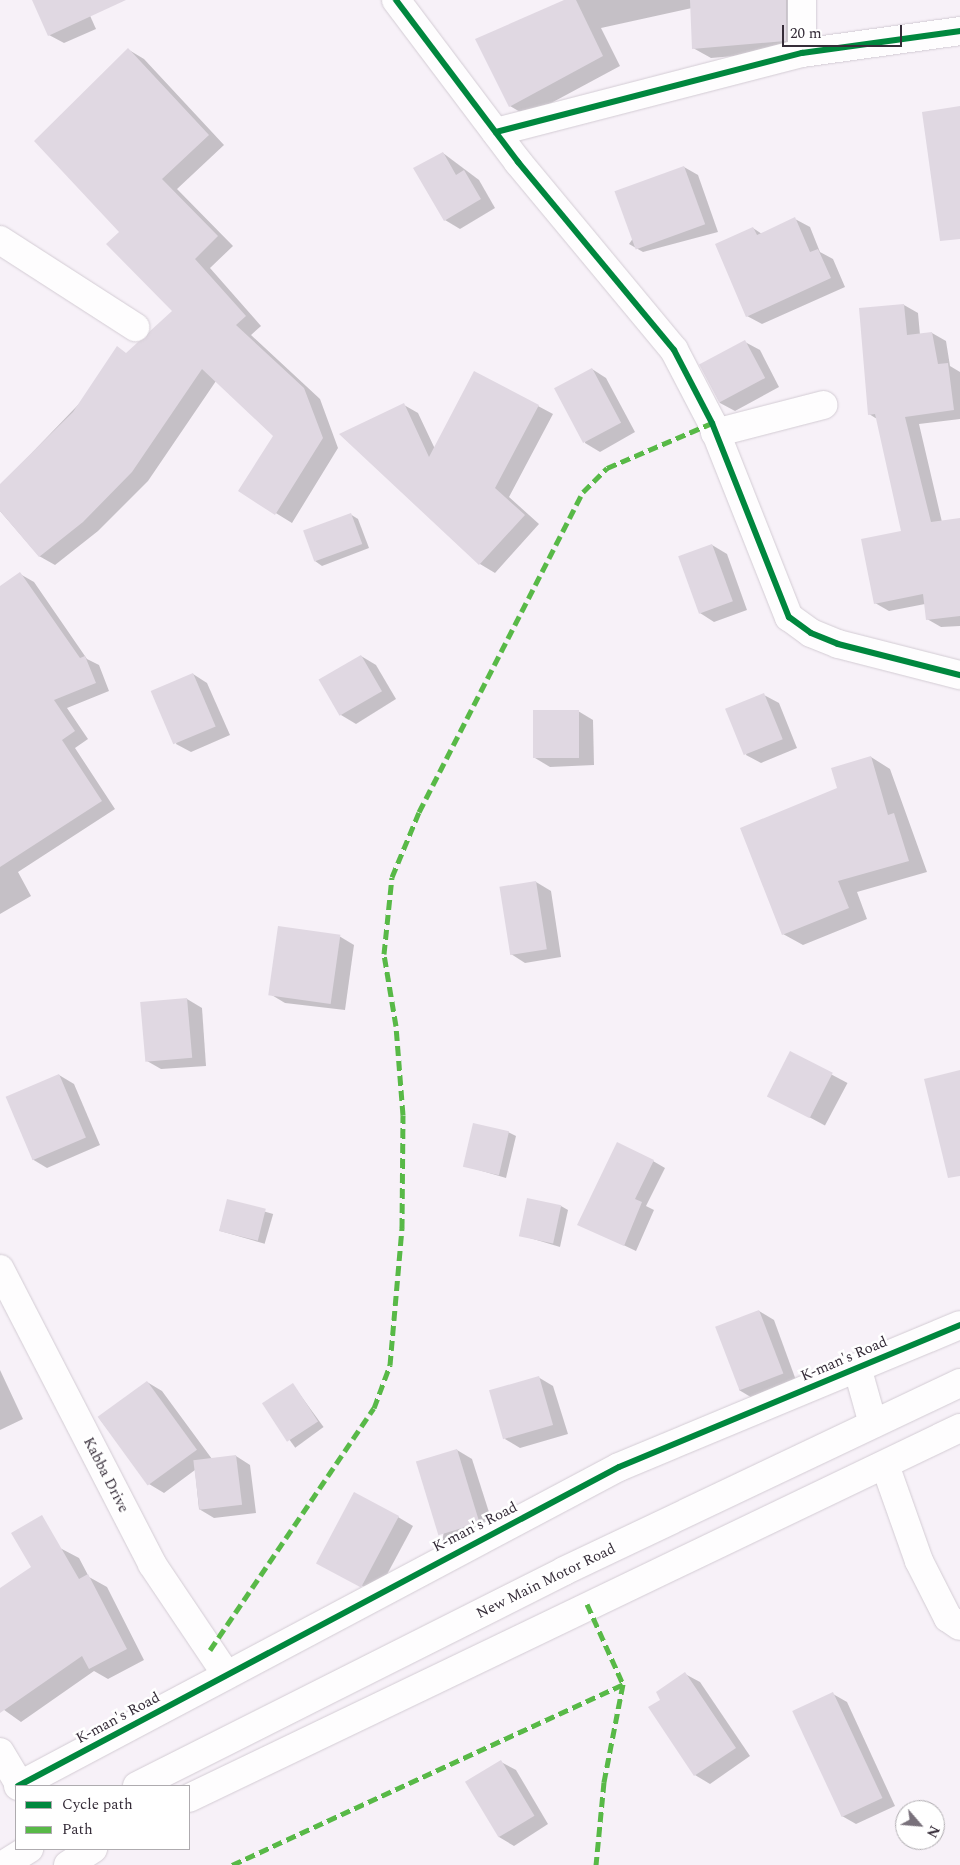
<!DOCTYPE html>
<html>
<head>
<meta charset="utf-8">
<style>
  body { margin:0 }
  #map { position:relative; width:960px; height:1865px; overflow:hidden; background:#f7f1f8; font-family:Spectral,serif }
  div>[style] { position:absolute }
  .shadow>* { inset:0; background:#0003; transform-origin:0 0 }
  .building>* { inset:0; background:#e0d8e2; transform-origin:0 0 }
  .roads { filter:drop-shadow(0 0 1px #d3ccd4) drop-shadow(0 0 1px #d3ccd4) }
  .street>* { height:28px; margin:-14px; padding:0 14px; transform-origin:14px; border-radius:14px; background:#fefdfe }
  .highway>* { height:28px; margin:-14px; padding:0 14px; transform-origin:14px; border-radius:14px; background:#fefdfe }
  .quiet>* { height:5px; margin-top:-2.5px; transform-origin:0; background:repeating-linear-gradient(90deg,#58b947 0 10px,transparent 0 15px) }
  .cycleway>* { height:6px; margin:-3px; padding:0 3px; transform-origin:3px; border-radius:3px; background:#00873e }
  span { translate:-50% -50%; white-space:nowrap; text-align:center; line-height:1.15; -webkit-text-stroke:5px #fff; paint-order:stroke }
  .street-label { font-size:15px; color:#352c38 }
  .legend { position:absolute; left:15px; top:1785px; width:175px; height:65px; box-sizing:border-box; background:#fff; border:1px solid #aeabaf; margin:0; padding:6px 9px; list-style:none; font-size:15px; color:#352c38 }
  .legend li { display:flex; align-items:center; gap:10px; height:25px }
  .legend b { width:25px; border:1px solid #aeabaf }
  .north { position:absolute; left:895px; top:1800px; width:50px; height:50px; box-sizing:border-box; background:#fff; border:1px solid #aeabaf; border-radius:50%; rotate:117deg; font-size:14px; font-weight:700; line-height:20px; text-align:center; color:#352c38 }
  .north::after { content:''; display:block; margin:auto; width:18px; height:22px; background:#79717b; clip-path:polygon(50% 0,100% 100%,50% 72%,0 100%) }
  .scale { position:absolute; left:782px; top:25px; width:120px; height:22px; box-sizing:border-box; border:2px solid #352c38; border-top:0; padding-left:6px; font-size:15px; line-height:18px; white-space:nowrap; color:#352c38; -webkit-text-stroke:4px #fff; paint-order:stroke }
</style>
</head>
<body>
<div id="map">
  <div class="shadow">
    <div style="clip-path:polygon(34px 0,83px 0,96px 29px,64px 43px,49px 35px)"></div>
    <div style="clip-path:polygon(566px 0,805px 0,804px 50px,711px 58px,693px 48px,692px 8px,601px 28px,620px 66px,527px 116px,510px 106px)"></div>
    <div style="clip-path:polygon(129px 50px,144px 59px,224px 145px,177px 189px,233px 246px,210px 268px,261px 326px,251px 335px,320px 399px,338px 448px,292px 523px,240px 491px,274px 436px,216px 381px,148px 481px,98px 531px,55px 565px,39px 556px,0 511px,0 486px,127px 354px,174px 311px,121px 232px)"></div>
    <div style="clip-path:polygon(443px 153px,479px 180px,495px 208px,460px 229px,445px 220px,415px 169px)"></div>
    <div style="clip-path:polygon(684px 167px,698px 175px,718px 232px,643px 252px,629px 244px)"></div>
    <div style="clip-path:polygon(795px 219px,810px 227px,820px 252px,833px 259px,845px 287px,762px 324px,747px 316px,753px 228px,762px 234px)"></div>
    <div style="clip-path:polygon(904px 305px,918px 313px,920px 335px,932px 333px,946px 341px,950px 366px,960px 372px,960px 419px,919px 424px,942px 522px,960px 519px,960px 626px,941px 627px,927px 619px,925px 604px,889px 611px,875px 603px,902px 532px,877px 419px,869px 414px)"></div>
    <div style="clip-path:polygon(745px 342px,760px 350px,779px 387px,735px 411px,720px 403px,702px 366px)"></div>
    <div style="clip-path:polygon(592px 369px,606px 378px,635px 432px,600px 452px,585px 443px)"></div>
    <div style="clip-path:polygon(404px 405px,418px 413px,435px 449px,538px 406px,553px 414px,509px 497px,539px 524px,495px 573px,480px 564px,341px 435px)"></div>
    <div style="clip-path:polygon(350px 514px,358px 519px,369px 548px,322px 566px,315px 561px)"></div>
    <div style="clip-path:polygon(712px 545px,727px 554px,747px 610px,714px 622px,700px 613px)"></div>
    <div style="clip-path:polygon(20px 574px,34px 582px,87px 659px,99px 665px,109px 691px,67px 708px,88px 739px,75px 748px,115px 809px,18px 872px,31px 896px,0 914px,0 587px)"></div>
    <div style="clip-path:polygon(361px 656px,376px 665px,396px 699px,356px 724px,341px 715px)"></div>
    <div style="clip-path:polygon(193px 674px,207px 683px,230px 735px,191px 752px,176px 744px)"></div>
    <div style="clip-path:polygon(764px 695px,779px 703px,797px 748px,761px 763px,746px 755px)"></div>
    <div style="clip-path:polygon(578px 711px,593px 720px,594px 765px,550px 767px,535px 758px)"></div>
    <div style="clip-path:polygon(871px 757px,890px 769px,927px 872px,857px 892px,867px 919px,803px 945px,783px 934px,838px 789px)"></div>
    <div style="clip-path:polygon(536px 882px,551px 891px,561px 957px,525px 963px,511px 954px)"></div>
    <div style="clip-path:polygon(339px 936px,354px 945px,345px 1010px,285px 1003px,270px 994px)"></div>
    <div style="clip-path:polygon(187px 999px,202px 1008px,206px 1066px,161px 1069px,147px 1061px,141px 1003px)"></div>
    <div style="left:791px;top:1053px;width:64px;height:48px;rotate:28deg"></div>
    <div style="clip-path:polygon(59px 1075px,74px 1084px,100px 1145px,47px 1168px,32px 1159px)"></div>
    <div style="clip-path:polygon(508px 1132px,516px 1136px,506px 1178px,465px 1166px)"></div>
    <div style="clip-path:polygon(653px 1161px,665px 1168px,646px 1206px,654px 1210px,636px 1251px,579px 1224px)"></div>
    <div style="left:228px;top:1201px;width:47px;height:31px;rotate:16deg"></div>
    <div style="clip-path:polygon(561px 1206px,568px 1210px,560px 1247px,520px 1235px)"></div>
    <div style="clip-path:polygon(759px 1311px,774px 1320px,797px 1383px,754px 1399px,739px 1390px)"></div>
    <div style="clip-path:polygon(0 1370px,23px 1419px,0 1430px)"></div>
    <div style="clip-path:polygon(538px 1377px,553px 1386px,568px 1434px,520px 1448px,505px 1439px)"></div>
    <div style="clip-path:polygon(147px 1382px,162px 1391px,212px 1459px,236px 1456px,250px 1465px,256px 1513px,214px 1518px,199px 1509px,195px 1470px,164px 1493px,149px 1484px,99px 1418px)"></div>
    <div style="left:293px;top:1385px;width:52px;height:35px;rotate:54deg"></div>
    <div style="clip-path:polygon(457px 1450px,472px 1459px,495px 1531px,457px 1551px,442px 1543px)"></div>
    <div style="clip-path:polygon(398px 1517px,413px 1526px,377px 1593px,332px 1571px)"></div>
    <div style="clip-path:polygon(60px 1548px,79px 1558px,89px 1577px,107px 1587px,144px 1660px,108px 1679px,94px 1671px,21px 1722px,0 1707px,0 1590px)"></div>
    <div style="clip-path:polygon(685px 1674px,700px 1682px,750px 1756px,710px 1784px,695px 1775px)"></div>
    <div style="clip-path:polygon(833px 1694px,847px 1702px,895px 1806px,856px 1824px,842px 1816px)"></div>
    <div style="clip-path:polygon(501px 1762px,516px 1770px,548px 1824px,514px 1846px,499px 1837px)"></div>
  </div>
  <div class="building">
    <div style="clip-path:polygon(32px 0,126px 0,48px 36px)"></div>
    <div style="clip-path:polygon(564px 0,576px 0,603px 56px,509px 107px,475px 39px)"></div>
    <div style="clip-path:polygon(690px 0,786px 0,786px 41px,692px 49px)"></div>
    <div style="clip-path:polygon(128px 48px,209px 135px,162px 179px,218px 236px,195px 259px,246px 316px,236px 325px,304px 388px,323px 438px,275px 515px,238px 491px,273px 436px,202px 369px,132px 472px,83px 522px,39px 557px,0 511px,0 484px,73px 412px,117px 346px,126px 353px,172px 311px,106px 244px,119px 232px,34px 141px)"></div>
    <div style="clip-path:polygon(960px 106px,960px 239px,940px 241px,922px 112px)"></div>
    <div style="clip-path:polygon(443px 152px,456px 175px,464px 170px,481px 199px,444px 221px,413px 168px)"></div>
    <div style="left:684px;top:166px;width:62px;height:74px;rotate:70deg"></div>
    <div style="clip-path:polygon(795px 217px,810px 252px,818px 249px,831px 278px,746px 317px,715px 244px,753px 227px,757px 235px)"></div>
    <div style="clip-path:polygon(904px 304px,907px 335px,932px 332px,938px 364px,948px 363px,954px 410px,905px 417px,931px 522px,960px 518px,960px 616px,926px 620px,923px 594px,874px 604px,861px 539px,901px 531px,875px 414px,868px 415px,859px 308px)"></div>
    <div style="left:745px;top:340px;width:43px;height:52px;rotate:62deg"></div>
    <div style="left:592px;top:368px;width:62px;height:43px;rotate:62deg"></div>
    <div style="clip-path:polygon(474px 371px,539px 405px,495px 488px,525px 515px,479px 565px,339px 434px,404px 403px,429px 457px)"></div>
    <div style="left:351px;top:513px;width:33px;height:51px;rotate:70deg"></div>
    <div style="left:712px;top:544px;width:61px;height:36px;rotate:70deg"></div>
    <div style="clip-path:polygon(20px 572px,80px 658px,85px 656px,96px 683px,54px 700px,75px 731px,62px 740px,102px 801px,0 867px,0 586px)"></div>
    <div style="left:361px;top:655px;width:42px;height:49px;rotate:60deg"></div>
    <div style="left:193px;top:673px;width:58px;height:46px;rotate:67deg"></div>
    <div style="left:764px;top:693px;width:50px;height:42px;rotate:68deg"></div>
    <div style="left:579px;top:710px;width:48px;height:46px;rotate:90deg"></div>
    <div style="clip-path:polygon(871px 756px,888px 815px,894px 813px,909px 861px,838px 881px,849px 908px,782px 935px,740px 828px,837px 788px,831px 768px)"></div>
    <div style="left:536px;top:881px;width:69px;height:37px;rotate:81deg"></div>
    <div style="left:278px;top:926px;width:63px;height:70px;rotate:8deg"></div>
    <div style="left:187px;top:998px;width:60px;height:47px;rotate:85deg"></div>
    <div style="left:790px;top:1051px;width:48px;height:51px;rotate:27deg"></div>
    <div style="clip-path:polygon(960px 1070px,960px 1176px,948px 1178px,924px 1079px)"></div>
    <div style="left:59px;top:1074px;width:69px;height:58px;rotate:67deg"></div>
    <div style="left:473px;top:1123px;width:37px;height:45px;rotate:13deg"></div>
    <div style="clip-path:polygon(617px 1142px,654px 1160px,635px 1199px,642px 1202px,624px 1246px,577px 1225px)"></div>
    <div style="left:527px;top:1198px;width:35px;height:39px;rotate:12deg"></div>
    <div style="left:227px;top:1199px;width:40px;height:33px;rotate:14deg"></div>
    <div style="left:759px;top:1310px;width:68px;height:47px;rotate:69deg"></div>
    <div style="left:539px;top:1376px;width:51px;height:52px;rotate:74deg"></div>
    <div style="left:147px;top:1381px;width:85px;height:61px;rotate:54deg"></div>
    <div style="left:293px;top:1383px;width:46px;height:37px;rotate:57deg"></div>
    <div style="left:457px;top:1449px;width:77px;height:43px;rotate:73deg"></div>
    <div style="left:236px;top:1455px;width:50px;height:43px;rotate:83deg"></div>
    <div style="left:354px;top:1492px;width:51px;height:81px;rotate:28deg"></div>
    <div style="clip-path:polygon(42px 1515px,79px 1579px,88px 1574px,127px 1649px,89px 1669px,82px 1656px,0 1713px,0 1588px,31px 1567px,11px 1533px)"></div>
    <div style="clip-path:polygon(685px 1672px,736px 1748px,694px 1776px,648px 1707px,660px 1700px,656px 1692px)"></div>
    <div style="left:833px;top:1692px;width:117px;height:45px;rotate:65deg"></div>
    <div style="left:501px;top:1760px;width:65px;height:42px;rotate:59deg"></div>
  </div>
  <div class="roads">
    <div class="street">
      <div style="left:396px;top:0;width:203px;rotate:53deg"></div>
      <div style="left:518px;top:162px;width:244px;rotate:50.3deg"></div>
      <div style="left:674px;top:350px;width:82px;rotate:62.5deg"></div>
      <div style="left:712px;top:423px;width:209px;rotate:68.4deg"></div>
      <div style="left:789px;top:617px;width:27px;rotate:36deg"></div>
      <div style="left:811px;top:633px;width:29px;rotate:22deg"></div>
      <div style="left:838px;top:644px;width:126px;rotate:14.3deg"></div>
      <div style="left:802px;top:0;width:53px;rotate:90deg"></div>
      <div style="left:496px;top:132px;width:316px;rotate:-14.5deg"></div>
      <div style="left:802px;top:53px;width:160px;rotate:-7.9deg"></div>
      <div style="left:0;top:240px;width:161px;rotate:32.8deg"></div>
      <div style="left:715px;top:433px;width:112px;rotate:-14.5deg"></div>
      <div style="left:0;top:1269px;width:332px;rotate:62.7deg"></div>
      <div style="left:152px;top:1564px;width:133px;rotate:56.1deg"></div>
      <div style="left:857px;top:1367px;width:59px;rotate:74.3deg"></div>
      <div style="left:885px;top:1465px;width:102px;rotate:70.5deg"></div>
      <div style="left:919px;top:1561px;width:64px;rotate:63deg"></div>
      <div style="left:948px;top:1618px;width:14px;rotate:34deg"></div>
      <div style="left:0;top:1752px;width:39px;rotate:59deg"></div>
      <div style="left:18px;top:1786px;width:680px;rotate:-27.96deg"></div>
      <div style="left:619px;top:1467px;width:369px;rotate:-22.6deg"></div>
    </div>
    <div class="highway">
      <div style="left:137px;top:1786px;width:478px;rotate:-26.7deg"></div>
      <div style="left:564px;top:1571px;width:438px;rotate:-25.4deg"></div>
      <div style="left:189px;top:1798px;width:855px;rotate:-25.64deg"></div>
      <div style="left:3px;top:1865px;width:31px;rotate:-32deg"></div>
      <div style="left:68px;top:1865px;width:30px;rotate:-33deg"></div>
    </div>
  </div>
  <div class="quiet">
    <div style="left:587px;top:1604px;width:88px;rotate:65.8deg"></div>
    <div style="left:623px;top:1684px;width:100px;rotate:101deg"></div>
    <div style="left:604px;top:1782px;width:83px;rotate:95.5deg"></div>
    <div style="left:210px;top:1650px;width:292px;rotate:-55.9deg"></div>
    <div style="left:374px;top:1408px;width:46px;rotate:-69.6deg"></div>
    <div style="left:390px;top:1365px;width:138px;rotate:-85deg"></div>
    <div style="left:402px;top:1228px;width:113px;rotate:-89.5deg"></div>
    <div style="left:403px;top:1115px;width:89px;rotate:-94.5deg"></div>
    <div style="left:396px;top:1026px;width:73px;rotate:-99.5deg"></div>
    <div style="left:384px;top:954px;width:77px;rotate:-84.1deg"></div>
    <div style="left:392px;top:877px;width:70px;rotate:-67.4deg"></div>
    <div style="left:419px;top:812px;width:360px;rotate:-62.9deg"></div>
    <div style="left:583px;top:492px;width:34px;rotate:-45deg"></div>
    <div style="left:607px;top:468px;width:114px;rotate:-23.2deg"></div>
    <div style="left:232px;top:1865px;width:431px;rotate:-24.8deg"></div>
  </div>
  <div class="cycleway">
    <div style="left:396px;top:0;width:203px;rotate:53deg"></div>
    <div style="left:518px;top:162px;width:244px;rotate:50.3deg"></div>
    <div style="left:674px;top:350px;width:82px;rotate:62.5deg"></div>
    <div style="left:712px;top:423px;width:209px;rotate:68.4deg"></div>
    <div style="left:789px;top:617px;width:27px;rotate:36deg"></div>
    <div style="left:811px;top:633px;width:29px;rotate:22deg"></div>
    <div style="left:838px;top:644px;width:126px;rotate:14.3deg"></div>
    <div style="left:496px;top:132px;width:316px;rotate:-14.5deg"></div>
    <div style="left:802px;top:53px;width:160px;rotate:-7.9deg"></div>
    <div style="left:18px;top:1786px;width:680px;rotate:-27.96deg"></div>
    <div style="left:619px;top:1467px;width:369px;rotate:-22.6deg"></div>
  </div>
  <div class="street-label">
    <span style="left:844px;top:1359px;rotate:-23deg">K-man's Road</span>
    <span style="left:106px;top:1475px;rotate:63deg">Kabba Drive</span>
    <span style="left:475px;top:1527px;rotate:-27deg">K-man's Road</span>
    <span style="left:546px;top:1581px;rotate:-26deg">New Main Motor Road</span>
    <span style="left:118px;top:1718px;rotate:-28deg">K-man's Road</span>
  </div>
  <ul class="legend">
  <li><b style="height:6px;background:#00873e"></b>Cycle path</li>
  <li><b style="height:6px;background:#58b947"></b>Path</li>
  </ul>
  <div class="north">N</div>
  <div class="scale">20 m</div>
</div>
</body>
</html>
